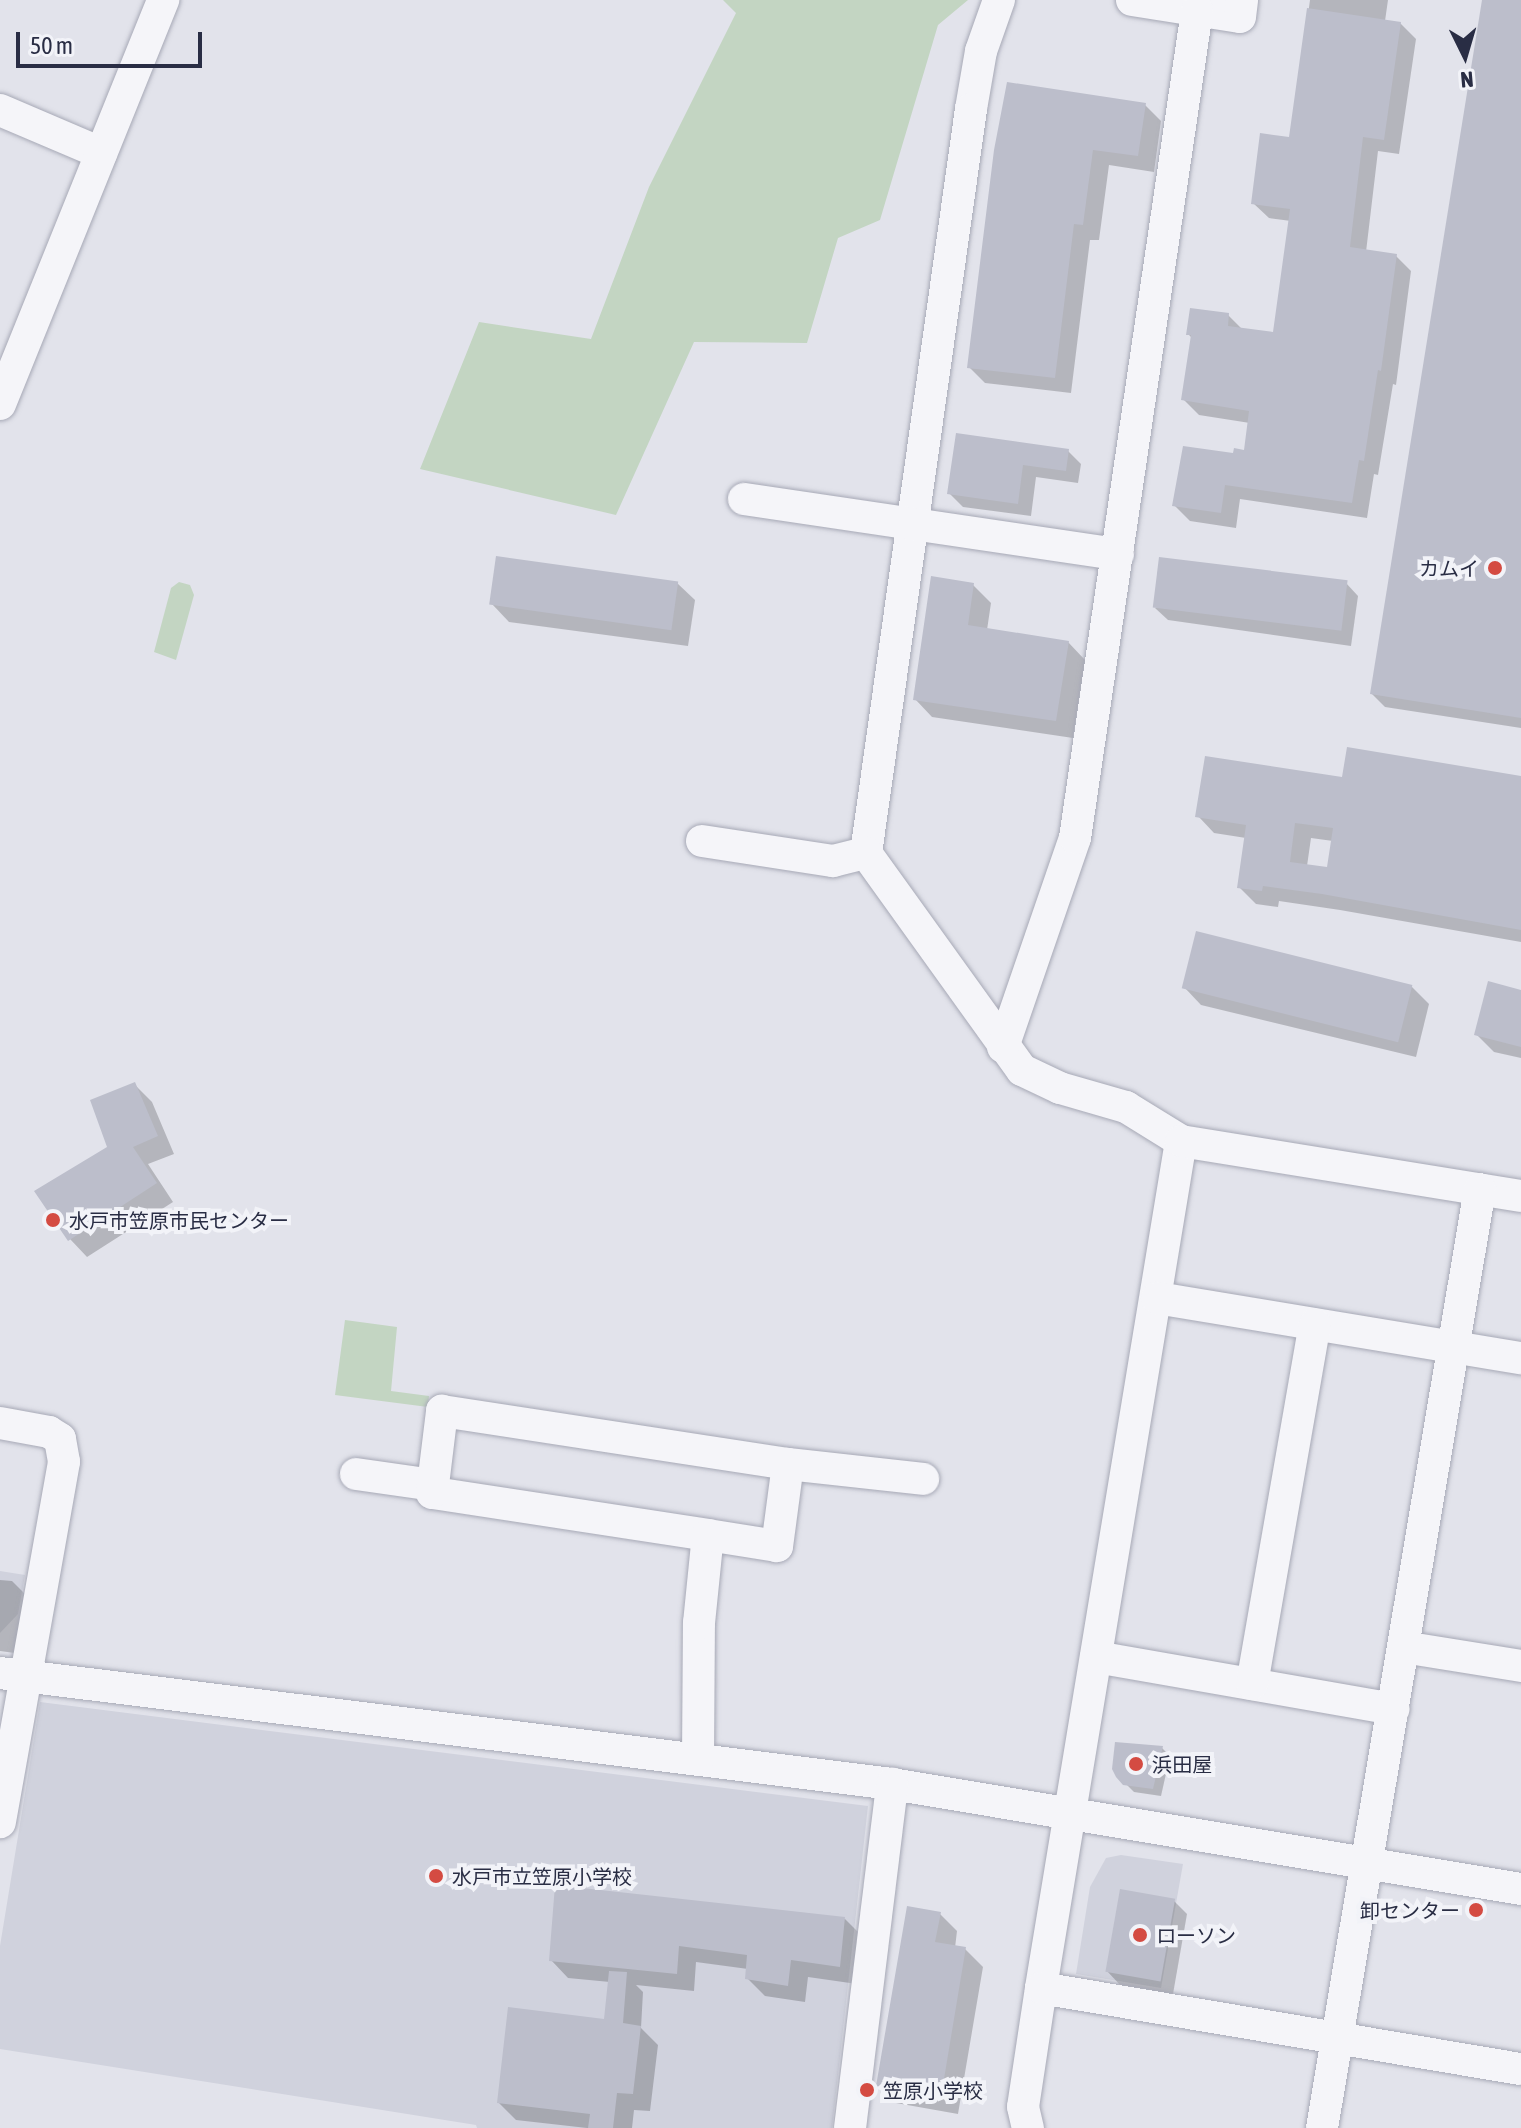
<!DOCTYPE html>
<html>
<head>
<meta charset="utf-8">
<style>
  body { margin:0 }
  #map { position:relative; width:1521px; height:2128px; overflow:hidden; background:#e2e3eb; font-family:"Asap Condensed","Noto Sans JP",sans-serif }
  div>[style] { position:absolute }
  .built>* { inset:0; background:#d0d2dd }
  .green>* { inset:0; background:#c3d5c2 }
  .shadow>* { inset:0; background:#0003 }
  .building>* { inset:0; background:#bcbecb; transform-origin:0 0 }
  .roads { filter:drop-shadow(0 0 2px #a7a9b6) drop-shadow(0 0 2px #a7a9b6) }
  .minor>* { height:32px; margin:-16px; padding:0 16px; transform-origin:16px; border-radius:16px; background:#f5f5f9 }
  .dots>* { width:22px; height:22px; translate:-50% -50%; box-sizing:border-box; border:4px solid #f2f3f8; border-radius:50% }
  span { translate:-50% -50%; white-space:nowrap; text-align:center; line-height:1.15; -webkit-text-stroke:8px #f2f3f8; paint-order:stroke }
  .poi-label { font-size:20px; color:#292d44 }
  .right { translate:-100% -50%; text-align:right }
  .left { translate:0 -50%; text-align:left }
  .north { position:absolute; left:1425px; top:16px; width:80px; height:80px; -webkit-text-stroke:6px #f2f3f8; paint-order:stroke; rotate:175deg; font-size:22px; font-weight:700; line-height:32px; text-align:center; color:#292d44 }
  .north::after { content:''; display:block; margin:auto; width:28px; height:36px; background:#292d44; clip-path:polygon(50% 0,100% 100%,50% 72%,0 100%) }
  .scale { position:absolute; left:16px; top:32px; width:186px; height:36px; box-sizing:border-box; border:4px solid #292d44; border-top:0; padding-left:10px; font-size:24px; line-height:28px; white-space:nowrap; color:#292d44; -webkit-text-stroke:6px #f2f3f8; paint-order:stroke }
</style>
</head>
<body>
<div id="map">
  <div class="built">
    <div style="clip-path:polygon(0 1571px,25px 1575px,18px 1614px,0 1633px)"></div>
    <div style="clip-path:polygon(40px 1702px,868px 1806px,832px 2128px,477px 2128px,476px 2125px,0 2049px,0 1946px)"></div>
    <div style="clip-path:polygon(1121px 1855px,1183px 1864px,1161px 1988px,1076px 1974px,1090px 1887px,1106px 1858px)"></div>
  </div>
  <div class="green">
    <div style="clip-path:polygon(723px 0,968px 0,938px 25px,880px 220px,838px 238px,807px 343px,694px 342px,616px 515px,420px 469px,479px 322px,591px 339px,649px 187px,736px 13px)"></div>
    <div style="clip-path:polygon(179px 582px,190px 585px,194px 595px,176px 660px,154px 652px,171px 588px)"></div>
    <div style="clip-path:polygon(345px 1320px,397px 1327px,391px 1391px,429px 1396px,428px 1407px,335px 1395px)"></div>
  </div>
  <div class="shadow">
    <div style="clip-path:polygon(1310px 0,1388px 0,1385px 21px,1400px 23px,1416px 39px,1399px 154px,1378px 151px,1366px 252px,1396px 256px,1411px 271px,1396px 385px,1393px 384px,1378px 475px,1374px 474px,1367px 518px,1240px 499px,1236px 528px,1190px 521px,1174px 505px,1235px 456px,1245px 452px,1250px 423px,1199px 415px,1183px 399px,1192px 338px,1188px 334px,1228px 315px,1243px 330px,1275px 334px,1291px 221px,1269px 218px,1253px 203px,1291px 139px)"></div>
    <div style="clip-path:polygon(1484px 0,1521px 0,1521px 728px,1385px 707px,1372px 694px)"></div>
    <div style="clip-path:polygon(1145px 105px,1161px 121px,1154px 172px,1109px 165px,1099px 240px,1090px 240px,1071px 393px,985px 383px,969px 367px,996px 150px)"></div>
    <div style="clip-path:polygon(958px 436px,1068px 451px,1081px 464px,1078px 483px,1036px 477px,1031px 516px,963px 507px,950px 494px)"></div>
    <div style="clip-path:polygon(677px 583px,695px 600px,688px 646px,509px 622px,492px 604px)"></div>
    <div style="clip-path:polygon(1346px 583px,1358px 596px,1351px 646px,1168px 620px,1155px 608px)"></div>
    <div style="clip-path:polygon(973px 585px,991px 603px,987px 630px,1068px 642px,1085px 660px,1073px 738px,932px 717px,915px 699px)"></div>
    <div style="clip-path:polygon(evenodd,1521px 778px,1521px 942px,1340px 910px,1279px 901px,1278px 907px,1256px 904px,1239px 887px,1246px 838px,1214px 833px,1198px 816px,1344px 779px,1521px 778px,1311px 838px,1333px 841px,1328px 869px,1307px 866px,1311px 838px)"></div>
    <div style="clip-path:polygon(1411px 986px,1429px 1004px,1416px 1057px,1201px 1005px,1184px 987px)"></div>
    <div style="clip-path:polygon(1521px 992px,1521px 1058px,1494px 1052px,1476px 1034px)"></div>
    <div style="clip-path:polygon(134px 1084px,152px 1102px,174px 1154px,148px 1164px,173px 1202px,87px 1257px,70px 1239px)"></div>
    <div style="clip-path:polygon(0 1580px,12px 1581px,38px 1607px,22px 1654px,0 1651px)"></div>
    <div style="clip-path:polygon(1162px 1748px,1170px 1756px,1161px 1796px,1134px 1792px,1125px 1783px)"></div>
    <div style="clip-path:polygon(1174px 1901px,1187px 1914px,1173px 1994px,1120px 1985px,1107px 1971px)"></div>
    <div style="clip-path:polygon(940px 1914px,957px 1931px,955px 1948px,965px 1949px,983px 1967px,958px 2114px,896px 2103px,879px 2086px)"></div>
    <div style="clip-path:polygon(845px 1919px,862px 1936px,857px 1984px,808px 1977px,805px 2002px,765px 1996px,747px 1978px,748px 1969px,696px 1962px,694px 1991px,636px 1985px,643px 1992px,641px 2028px,658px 2045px,650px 2111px,634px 2110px,632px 2128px,587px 2128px,516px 2120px,499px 2103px,606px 2021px,610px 1982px,568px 1978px,551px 1960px)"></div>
  </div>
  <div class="building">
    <div style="clip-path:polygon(1482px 0,1521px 0,1521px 718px,1370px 694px)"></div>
    <div style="clip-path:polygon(1307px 8px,1401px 22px,1384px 140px,1363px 137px,1350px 247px,1397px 254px,1381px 371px,1378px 370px,1364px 461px,1359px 460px,1352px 503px,1225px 485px,1221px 513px,1172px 506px,1183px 446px,1233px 453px,1234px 448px,1244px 450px,1249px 411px,1181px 400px,1191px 335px,1186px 335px,1190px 308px,1229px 313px,1228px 326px,1273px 332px,1290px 209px,1251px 204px,1260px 133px,1289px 137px)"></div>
    <div style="clip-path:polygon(1007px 82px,1146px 103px,1138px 156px,1093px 150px,1083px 225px,1074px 224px,1055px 378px,967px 368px,994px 150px)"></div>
    <div style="clip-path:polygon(956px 433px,1069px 449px,1066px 471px,1023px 465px,1018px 504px,947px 494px)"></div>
    <div style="left:496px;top:556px;width:184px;height:49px;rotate:8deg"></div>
    <div style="left:1159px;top:557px;width:190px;height:51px;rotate:7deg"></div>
    <div style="clip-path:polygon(931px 576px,974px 583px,968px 625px,1069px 641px,1056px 721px,913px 700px)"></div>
    <div style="clip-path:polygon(evenodd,1347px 747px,1521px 776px,1521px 930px,1322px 894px,1263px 886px,1262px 891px,1237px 888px,1246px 825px,1195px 817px,1205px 756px,1342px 777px,1347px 747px,1295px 823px,1333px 828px,1327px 867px,1290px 862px,1295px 823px)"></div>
    <div style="left:1196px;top:931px;width:223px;height:59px;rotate:14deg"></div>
    <div style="clip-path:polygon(1488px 981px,1521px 990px,1521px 1047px,1474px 1035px)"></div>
    <div style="clip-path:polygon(135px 1082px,158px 1136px,133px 1147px,157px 1183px,68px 1241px,34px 1191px,107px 1147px,90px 1100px)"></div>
    <div style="clip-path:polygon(1115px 1742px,1163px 1746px,1153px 1789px,1123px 1785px,1116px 1777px,1112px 1769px)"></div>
    <div style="clip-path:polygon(555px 1885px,845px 1917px,840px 1967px,791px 1960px,788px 1986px,745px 1979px,747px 1955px,679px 1946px,677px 1974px,549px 1961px)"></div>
    <div style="left:1120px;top:1889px;width:56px;height:84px;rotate:10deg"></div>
    <div style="clip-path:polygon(907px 1906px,941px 1912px,935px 1942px,966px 1947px,941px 2097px,876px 2086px)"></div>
    <div style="clip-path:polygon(609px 1971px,627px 1972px,623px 2023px,641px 2026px,633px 2094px,617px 2093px,613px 2128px,588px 2128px,590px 2114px,497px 2103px,508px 2007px,604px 2019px)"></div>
  </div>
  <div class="roads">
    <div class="minor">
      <div style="left:999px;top:0;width:54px;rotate:109.4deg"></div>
      <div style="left:981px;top:51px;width:59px;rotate:99.8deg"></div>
      <div style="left:971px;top:109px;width:751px;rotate:98.03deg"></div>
      <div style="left:866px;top:853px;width:267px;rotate:54.3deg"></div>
      <div style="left:1022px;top:1070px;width:42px;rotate:25.3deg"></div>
      <div style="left:1060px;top:1088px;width:69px;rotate:16.1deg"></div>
      <div style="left:1126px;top:1107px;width:65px;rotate:31.7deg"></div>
      <div style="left:1181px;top:1141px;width:858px;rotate:99.39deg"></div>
      <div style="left:1041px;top:1988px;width:120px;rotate:98.6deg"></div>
      <div style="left:1023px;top:2107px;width:22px;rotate:77deg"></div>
      <div style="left:1132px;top:0;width:109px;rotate:8.9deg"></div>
      <div style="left:1240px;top:17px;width:17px;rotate:-83deg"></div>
      <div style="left:0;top:110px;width:110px;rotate:23.1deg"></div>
      <div style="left:0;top:404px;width:436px;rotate:-68deg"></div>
      <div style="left:744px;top:499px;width:378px;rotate:8.4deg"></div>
      <div style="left:702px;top:841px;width:133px;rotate:8.7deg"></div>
      <div style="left:833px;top:861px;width:34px;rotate:-14deg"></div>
      <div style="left:1003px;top:1047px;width:221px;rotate:-71deg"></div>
      <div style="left:1075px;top:838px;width:836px;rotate:-81.61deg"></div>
      <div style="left:1181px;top:1141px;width:344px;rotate:9.2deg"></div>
      <div style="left:1157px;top:1298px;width:369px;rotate:9.4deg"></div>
      <div style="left:0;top:1423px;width:50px;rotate:10.4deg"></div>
      <div style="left:49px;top:1432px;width:13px;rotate:32deg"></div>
      <div style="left:60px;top:1439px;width:23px;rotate:80deg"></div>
      <div style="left:64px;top:1462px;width:366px;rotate:100.1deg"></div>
      <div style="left:788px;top:1464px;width:136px;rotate:6.3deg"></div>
      <div style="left:356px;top:1474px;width:78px;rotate:8.1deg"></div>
      <div style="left:1403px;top:1647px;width:120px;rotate:9.1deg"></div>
      <div style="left:1096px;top:1657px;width:302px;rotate:9.9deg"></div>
      <div style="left:0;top:1673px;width:899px;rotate:7.09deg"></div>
      <div style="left:892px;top:1784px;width:638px;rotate:9.48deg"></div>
      <div style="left:1252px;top:1684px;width:365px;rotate:-80.1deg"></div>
      <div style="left:698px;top:1759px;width:136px;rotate:-89.6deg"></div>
      <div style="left:699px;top:1623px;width:88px;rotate:-84.2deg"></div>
      <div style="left:708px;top:1535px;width:279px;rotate:-171.3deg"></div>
      <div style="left:432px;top:1493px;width:83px;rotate:-83deg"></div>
      <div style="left:442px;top:1411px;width:350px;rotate:8.7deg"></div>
      <div style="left:788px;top:1464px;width:83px;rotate:97.6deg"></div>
      <div style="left:777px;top:1546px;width:70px;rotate:-170.9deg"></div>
      <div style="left:1041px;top:1988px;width:487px;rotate:9.6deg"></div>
      <div style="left:850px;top:2128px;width:347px;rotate:-83deg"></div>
      <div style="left:1322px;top:2128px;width:952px;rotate:-80.45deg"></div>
    </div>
  </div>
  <div class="dots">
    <div style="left:1495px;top:568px;background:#d44b42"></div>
    <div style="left:53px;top:1220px;background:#d44b42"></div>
    <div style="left:1136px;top:1764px;background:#d44b42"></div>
    <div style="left:436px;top:1876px;background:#d44b42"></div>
    <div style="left:1476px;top:1910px;background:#d44b42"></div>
    <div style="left:1140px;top:1935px;background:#d44b42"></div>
    <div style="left:867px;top:2090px;background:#d44b42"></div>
  </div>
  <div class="poi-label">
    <span class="right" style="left:1479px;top:568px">カムイ</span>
    <span class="left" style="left:69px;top:1220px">水戸市笠原市民センター</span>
    <span class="left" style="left:1152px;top:1764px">浜田屋</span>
    <span class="left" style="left:452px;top:1876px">水戸市立笠原小学校</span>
    <span class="right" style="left:1460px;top:1910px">卸センター</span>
    <span class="left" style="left:1156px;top:1935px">ローソン</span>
    <span class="left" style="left:883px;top:2090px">笠原小学校</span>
  </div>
  <div class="north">N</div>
  <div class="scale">50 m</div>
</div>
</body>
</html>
